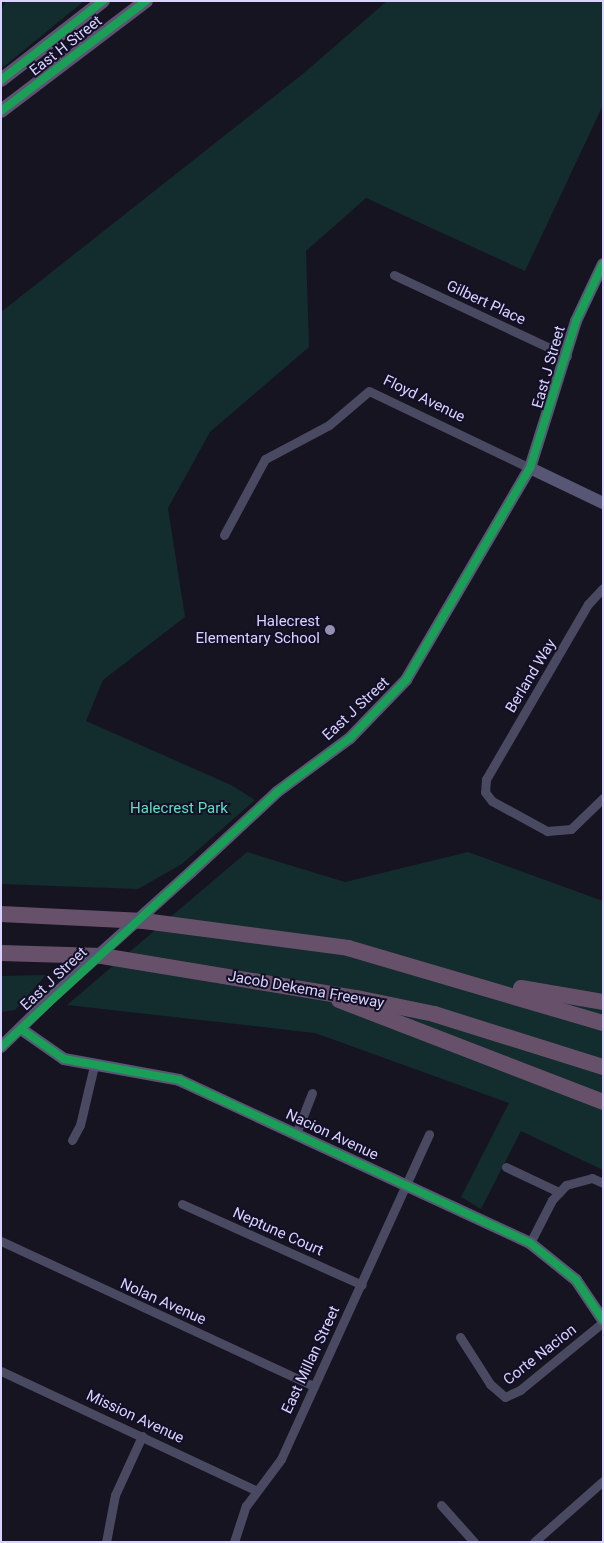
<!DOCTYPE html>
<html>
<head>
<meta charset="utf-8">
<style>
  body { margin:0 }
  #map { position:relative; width:604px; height:1543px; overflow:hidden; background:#161421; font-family:Roboto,sans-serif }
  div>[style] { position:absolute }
  .green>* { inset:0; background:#132c2d }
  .street>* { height:9px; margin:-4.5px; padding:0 4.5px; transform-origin:4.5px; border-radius:4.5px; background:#4a4962 }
  .secondary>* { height:12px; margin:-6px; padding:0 6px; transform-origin:6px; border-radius:6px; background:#575674 }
  .primary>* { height:14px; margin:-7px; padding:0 7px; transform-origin:7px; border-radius:7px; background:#5e5373 }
  .highway>* { height:16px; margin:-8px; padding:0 8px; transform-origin:8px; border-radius:8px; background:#67516a }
  .secondary-bridge>* { height:12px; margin:-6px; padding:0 6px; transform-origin:6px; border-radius:6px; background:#575674 }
  .cycleway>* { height:8px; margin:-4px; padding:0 4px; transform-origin:4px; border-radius:4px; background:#1a9f57 }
  .dots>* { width:14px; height:14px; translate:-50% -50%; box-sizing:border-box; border:2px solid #130f26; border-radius:50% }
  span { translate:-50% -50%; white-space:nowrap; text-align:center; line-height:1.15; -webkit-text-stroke:4px #130f26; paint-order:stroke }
  .street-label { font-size:15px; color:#d9d4ff }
  .poi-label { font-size:15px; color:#d9d4ff }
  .right { translate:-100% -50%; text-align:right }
  .park-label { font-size:15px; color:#5fe0c0 }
  .frame { position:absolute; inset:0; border:2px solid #d9d4ff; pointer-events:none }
</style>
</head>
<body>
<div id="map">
  <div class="green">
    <div style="clip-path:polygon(6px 1px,84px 1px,1px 69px,1px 10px)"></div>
    <div style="clip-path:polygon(387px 1px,603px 1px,603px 105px,525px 271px,366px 198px,306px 251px,309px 347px,210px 432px,168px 508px,185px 617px,103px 680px,86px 721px,231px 785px,255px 800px,182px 864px,138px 889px,1px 884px,1px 312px,304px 73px)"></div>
    <div style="clip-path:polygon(247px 852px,345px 882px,468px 852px,603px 901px,603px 1170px,521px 1131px,481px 1209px,461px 1197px,509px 1103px,315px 1033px,67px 1005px)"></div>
    <div style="clip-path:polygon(46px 975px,15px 1010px,1px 1012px,1px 976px)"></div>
  </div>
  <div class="street">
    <div style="left:394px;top:275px;width:191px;rotate:25.1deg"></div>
    <div style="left:224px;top:535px;width:86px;rotate:-61.7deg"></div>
    <div style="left:265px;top:459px;width:72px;rotate:-28deg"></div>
    <div style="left:329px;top:425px;width:52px;rotate:-40.4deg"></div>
    <div style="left:369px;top:391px;width:178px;rotate:25.6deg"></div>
    <div style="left:603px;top:588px;width:22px;rotate:133deg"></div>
    <div style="left:588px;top:604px;width:203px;rotate:120.2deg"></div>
    <div style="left:486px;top:779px;width:13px;rotate:94deg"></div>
    <div style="left:485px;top:792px;width:11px;rotate:52deg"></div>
    <div style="left:492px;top:801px;width:63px;rotate:28.6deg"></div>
    <div style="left:547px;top:831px;width:24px;rotate:-5deg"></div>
    <div style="left:571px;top:829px;width:45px;rotate:-44.1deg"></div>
    <div style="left:296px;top:1134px;width:44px;rotate:-68.7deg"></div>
    <div style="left:72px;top:1140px;width:17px;rotate:-62deg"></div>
    <div style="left:80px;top:1125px;width:61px;rotate:-76.7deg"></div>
    <div style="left:506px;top:1167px;width:59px;rotate:25.3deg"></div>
    <div style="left:182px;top:1204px;width:197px;rotate:24.2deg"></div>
    <div style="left:1px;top:1241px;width:345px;rotate:24.9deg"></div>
    <div style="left:530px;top:1243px;width:48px;rotate:-62.9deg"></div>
    <div style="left:552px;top:1200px;width:21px;rotate:-47deg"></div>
    <div style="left:566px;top:1185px;width:27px;rotate:-15deg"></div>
    <div style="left:592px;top:1178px;width:12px;rotate:24deg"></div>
    <div style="left:460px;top:1337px;width:56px;rotate:57.4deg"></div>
    <div style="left:490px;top:1384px;width:20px;rotate:41deg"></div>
    <div style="left:505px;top:1397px;width:17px;rotate:-25deg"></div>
    <div style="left:520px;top:1390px;width:107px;rotate:-39.3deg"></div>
    <div style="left:1px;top:1371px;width:280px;rotate:25.1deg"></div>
    <div style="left:441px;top:1505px;width:50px;rotate:48.3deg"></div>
    <div style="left:106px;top:1542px;width:48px;rotate:-79.2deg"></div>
    <div style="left:115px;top:1495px;width:65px;rotate:-65.4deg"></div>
    <div style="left:234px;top:1542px;width:38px;rotate:-72deg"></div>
    <div style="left:246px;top:1506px;width:59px;rotate:-53.3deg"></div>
    <div style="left:281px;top:1459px;width:357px;rotate:-65.5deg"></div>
    <div style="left:534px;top:1542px;width:92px;rotate:-41.5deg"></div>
  </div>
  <div class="secondary">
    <div style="left:530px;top:468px;width:81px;rotate:25.6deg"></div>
    <div style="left:191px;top:872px;width:117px;rotate:-42.9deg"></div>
    <div style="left:277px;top:792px;width:91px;rotate:-36.5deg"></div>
    <div style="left:350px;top:738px;width:81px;rotate:-46deg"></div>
    <div style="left:406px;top:680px;width:246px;rotate:-59.7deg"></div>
    <div style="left:530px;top:468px;width:154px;rotate:-72.6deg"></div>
    <div style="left:576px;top:321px;width:63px;rotate:-64.7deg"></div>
    <div style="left:21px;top:1029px;width:52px;rotate:34.9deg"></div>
    <div style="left:64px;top:1059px;width:117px;rotate:10.3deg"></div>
    <div style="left:179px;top:1080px;width:387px;rotate:24.9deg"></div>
    <div style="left:530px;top:1243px;width:59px;rotate:38.8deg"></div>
    <div style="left:576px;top:1280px;width:48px;rotate:56deg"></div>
    <div style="left:1px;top:1047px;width:70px;rotate:-44.4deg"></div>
  </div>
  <div class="primary">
    <div style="left:1px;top:80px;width:129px;rotate:-37.8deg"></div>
    <div style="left:1px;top:111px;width:182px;rotate:-37.2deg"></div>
  </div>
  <div class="highway">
    <div style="left:1px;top:914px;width:143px;rotate:2.8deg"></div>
    <div style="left:144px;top:921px;width:206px;rotate:7.5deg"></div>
    <div style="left:348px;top:948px;width:266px;rotate:16.4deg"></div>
    <div style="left:1px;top:953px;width:101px;rotate:1.7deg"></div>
    <div style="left:102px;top:956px;width:258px;rotate:9.4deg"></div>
    <div style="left:357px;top:998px;width:79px;rotate:11.7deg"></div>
    <div style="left:434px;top:1014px;width:177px;rotate:17.4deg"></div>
    <div style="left:521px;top:988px;width:83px;rotate:9.7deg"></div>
    <div style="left:339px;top:1000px;width:283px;rotate:21.1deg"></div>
  </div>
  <div class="secondary-bridge">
    <div style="left:51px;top:998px;width:188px;rotate:-42deg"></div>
  </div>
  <div class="cycleway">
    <div style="left:1px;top:80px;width:129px;rotate:-37.8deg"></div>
    <div style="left:1px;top:111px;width:182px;rotate:-37.2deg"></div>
    <div style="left:21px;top:1029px;width:52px;rotate:34.9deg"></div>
    <div style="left:64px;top:1059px;width:117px;rotate:10.3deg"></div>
    <div style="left:179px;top:1080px;width:387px;rotate:24.9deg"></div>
    <div style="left:530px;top:1243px;width:59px;rotate:38.8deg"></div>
    <div style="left:576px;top:1280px;width:48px;rotate:56deg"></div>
    <div style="left:1px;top:1047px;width:376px;rotate:-42.7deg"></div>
    <div style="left:277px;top:792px;width:91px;rotate:-36.5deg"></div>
    <div style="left:350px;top:738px;width:81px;rotate:-46deg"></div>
    <div style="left:406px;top:680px;width:246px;rotate:-59.7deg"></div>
    <div style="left:530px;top:468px;width:154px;rotate:-72.6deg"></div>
    <div style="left:576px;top:321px;width:63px;rotate:-64.7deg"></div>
  </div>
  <div class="dots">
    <div style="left:330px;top:630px;background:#9591b1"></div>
  </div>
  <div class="street-label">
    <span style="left:66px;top:46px;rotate:-38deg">East H Street</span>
    <span style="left:486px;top:303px;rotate:25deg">Gilbert Place</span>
    <span style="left:549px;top:367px;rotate:-74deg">East J Street</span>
    <span style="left:424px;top:399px;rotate:26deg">Floyd Avenue</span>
    <span style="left:531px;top:676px;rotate:-59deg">Berland Way</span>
    <span style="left:356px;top:709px;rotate:-43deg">East J Street</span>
    <span style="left:54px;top:979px;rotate:-43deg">East J Street</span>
    <span style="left:306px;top:990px;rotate:10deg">Jacob Dekema Freeway</span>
    <span style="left:332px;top:1135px;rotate:25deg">Nacion Avenue</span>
    <span style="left:278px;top:1232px;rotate:24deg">Neptune Court</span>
    <span style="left:163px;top:1302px;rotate:24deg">Nolan Avenue</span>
    <span style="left:540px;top:1355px;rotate:-38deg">Corte Nacion</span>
    <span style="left:311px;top:1360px;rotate:-65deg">East Millan Street</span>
    <span style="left:135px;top:1417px;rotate:25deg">Mission Avenue</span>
  </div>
  <div class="poi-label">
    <span class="right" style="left:320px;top:630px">Halecrest<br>Elementary School</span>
  </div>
  <div class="park-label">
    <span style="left:179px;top:809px">Halecrest Park</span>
  </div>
  <div class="frame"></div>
</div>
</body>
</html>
